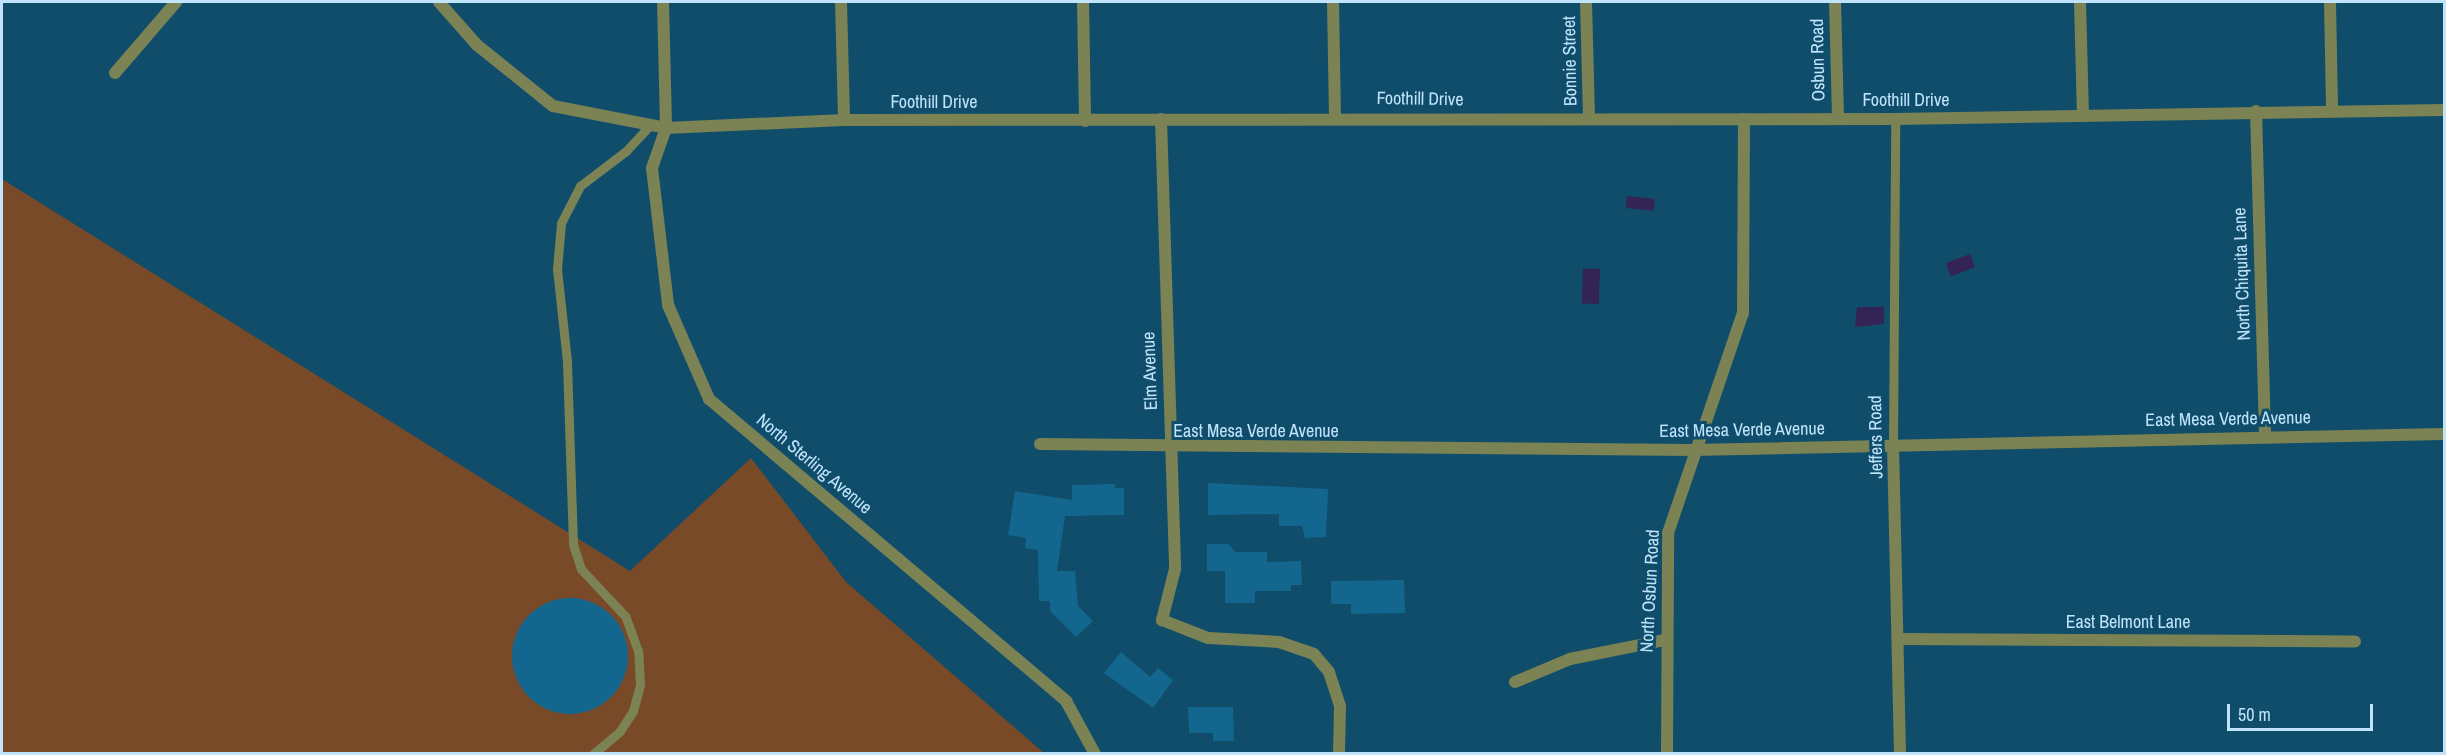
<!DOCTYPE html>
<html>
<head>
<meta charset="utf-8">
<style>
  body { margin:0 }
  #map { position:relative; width:2446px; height:755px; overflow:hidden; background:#0f4d6b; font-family:"Archivo Narrow",sans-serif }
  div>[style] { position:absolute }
  .green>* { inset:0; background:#794a27 }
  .water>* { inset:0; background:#342455; transform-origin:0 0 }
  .building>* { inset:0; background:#13668e }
  .round { border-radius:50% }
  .service>* { height:9px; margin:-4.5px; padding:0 4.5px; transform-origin:4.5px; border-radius:4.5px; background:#7b8254 }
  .minor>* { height:12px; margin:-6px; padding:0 6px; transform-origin:6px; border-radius:6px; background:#7b8254 }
  .tertiary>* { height:12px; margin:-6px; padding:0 6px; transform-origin:6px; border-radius:6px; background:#7b8254 }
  span { translate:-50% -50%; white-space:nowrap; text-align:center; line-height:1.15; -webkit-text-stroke:6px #0f4d6b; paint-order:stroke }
  .street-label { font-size:18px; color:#c0e4fb }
  .frame { position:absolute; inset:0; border:3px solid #c0e4fb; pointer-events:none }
  .scale { position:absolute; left:2227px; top:704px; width:146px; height:27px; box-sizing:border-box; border:3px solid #c0e4fb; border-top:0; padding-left:8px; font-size:18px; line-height:21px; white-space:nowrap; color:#c0e4fb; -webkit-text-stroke:4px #0f4d6b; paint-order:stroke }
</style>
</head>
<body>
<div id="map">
  <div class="green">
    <div style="clip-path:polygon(2px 179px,630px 571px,751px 458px,846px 582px,1044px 753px,2px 753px)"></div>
  </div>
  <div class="water">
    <div style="left:1627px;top:196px;width:28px;height:12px;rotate:6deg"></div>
    <div style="left:1970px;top:254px;width:14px;height:26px;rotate:69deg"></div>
    <div style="left:1600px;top:269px;width:35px;height:17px;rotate:92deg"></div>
    <div style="clip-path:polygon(1857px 307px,1884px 307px,1884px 324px,1855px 327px)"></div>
  </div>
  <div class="building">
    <div style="clip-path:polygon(1208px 483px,1328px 489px,1326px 537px,1305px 538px,1302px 526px,1279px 526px,1279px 514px,1208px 515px)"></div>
    <div style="clip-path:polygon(1115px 484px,1115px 488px,1124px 488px,1124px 515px,1065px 516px,1057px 571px,1075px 571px,1078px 606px,1093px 621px,1076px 637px,1050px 611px,1050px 601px,1039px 601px,1038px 550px,1025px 548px,1026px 538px,1008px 535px,1015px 491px,1072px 500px,1072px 485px)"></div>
    <div style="clip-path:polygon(1207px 544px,1229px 544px,1235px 552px,1267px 552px,1267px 562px,1301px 561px,1302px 585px,1291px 585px,1291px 591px,1255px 591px,1255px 603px,1225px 603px,1225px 571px,1207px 571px)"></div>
    <div style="clip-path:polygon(1404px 580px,1405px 613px,1351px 614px,1351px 604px,1331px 604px,1331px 581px)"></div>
    <div class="round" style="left:512px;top:598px;width:116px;height:116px"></div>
    <div style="clip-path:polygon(1121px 652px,1150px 677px,1158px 668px,1173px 680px,1153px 708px,1104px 673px)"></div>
    <div style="clip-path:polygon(1188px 707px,1233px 707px,1234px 741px,1213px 741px,1213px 733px,1189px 733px)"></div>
  </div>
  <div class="service">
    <div style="left:1893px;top:445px;width:326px;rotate:-89.6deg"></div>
    <div style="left:593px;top:754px;width:35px;rotate:-40deg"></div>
    <div style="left:620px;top:731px;width:24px;rotate:-57deg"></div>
    <div style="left:633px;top:711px;width:28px;rotate:-75deg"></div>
    <div style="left:640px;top:684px;width:33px;rotate:-93deg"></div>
    <div style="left:638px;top:651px;width:37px;rotate:-110deg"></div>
    <div style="left:625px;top:616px;width:64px;rotate:-133.1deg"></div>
    <div style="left:581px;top:569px;width:26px;rotate:-108deg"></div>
    <div style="left:573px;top:544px;width:183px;rotate:-91.9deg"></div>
    <div style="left:567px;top:361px;width:93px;rotate:-96.2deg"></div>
    <div style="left:557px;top:269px;width:46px;rotate:-85deg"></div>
    <div style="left:561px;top:223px;width:42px;rotate:-62.8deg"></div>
    <div style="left:580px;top:186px;width:58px;rotate:-37.3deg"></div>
    <div style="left:626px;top:151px;width:35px;rotate:-47deg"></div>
  </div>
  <div class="minor">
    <div style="left:841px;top:2px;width:118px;rotate:88.5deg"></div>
    <div style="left:1083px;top:2px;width:119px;rotate:89deg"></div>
    <div style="left:1333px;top:2px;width:114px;rotate:89deg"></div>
    <div style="left:1586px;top:2px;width:117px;rotate:88.5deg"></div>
    <div style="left:1835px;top:2px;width:116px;rotate:88.5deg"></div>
    <div style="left:2080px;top:2px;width:114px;rotate:88.5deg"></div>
    <div style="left:2330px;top:2px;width:107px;rotate:88.9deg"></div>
    <div style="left:115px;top:73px;width:94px;rotate:-49.3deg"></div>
    <div style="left:2256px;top:111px;width:325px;rotate:88.4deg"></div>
    <div style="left:1161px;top:119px;width:450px;rotate:88.2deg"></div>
    <div style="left:1175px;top:569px;width:53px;rotate:104.3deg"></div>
    <div style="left:1162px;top:620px;width:49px;rotate:21.4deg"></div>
    <div style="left:1208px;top:638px;width:71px;rotate:3.2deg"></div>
    <div style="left:1279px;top:642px;width:37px;rotate:19deg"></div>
    <div style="left:1314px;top:654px;width:23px;rotate:50deg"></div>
    <div style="left:1329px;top:672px;width:36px;rotate:72deg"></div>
    <div style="left:1340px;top:706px;width:48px;rotate:91.2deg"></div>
    <div style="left:666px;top:128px;width:42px;rotate:109.3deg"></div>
    <div style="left:652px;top:168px;width:138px;rotate:83.3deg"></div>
    <div style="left:668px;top:305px;width:103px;rotate:66.4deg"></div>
    <div style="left:709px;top:399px;width:468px;rotate:40.2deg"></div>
    <div style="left:1066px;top:701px;width:60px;rotate:61.3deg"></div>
    <div style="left:1040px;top:444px;width:653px;rotate:0.53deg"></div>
    <div style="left:1693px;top:450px;width:751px;rotate:-1.22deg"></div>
    <div style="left:1893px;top:445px;width:309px;rotate:88.7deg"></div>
    <div style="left:1900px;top:639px;width:455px;rotate:0.3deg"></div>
    <div style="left:1515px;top:682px;width:60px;rotate:-22.7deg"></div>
    <div style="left:1570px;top:659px;width:96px;rotate:-11.4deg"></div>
    <div style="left:1667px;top:754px;width:221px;rotate:-89.7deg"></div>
    <div style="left:1668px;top:533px;width:232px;rotate:-71.2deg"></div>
    <div style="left:1743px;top:313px;width:194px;rotate:-89.7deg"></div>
  </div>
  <div class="tertiary">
    <div style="left:439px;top:2px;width:57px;rotate:48.5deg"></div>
    <div style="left:477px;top:45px;width:97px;rotate:38.8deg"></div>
    <div style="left:553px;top:106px;width:115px;rotate:11deg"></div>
    <div style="left:666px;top:128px;width:178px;rotate:-2.6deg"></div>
    <div style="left:844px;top:120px;width:1051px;rotate:-0.05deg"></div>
    <div style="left:1895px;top:119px;width:549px;rotate:-0.94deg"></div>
    <div style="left:663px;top:2px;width:126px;rotate:88.6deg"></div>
  </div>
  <div class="street-label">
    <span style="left:1818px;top:60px;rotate:-91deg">Osbun Road</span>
    <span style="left:1570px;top:61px;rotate:-91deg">Bonnie Street</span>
    <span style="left:1420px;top:99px;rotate:1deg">Foothill Drive</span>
    <span style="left:1906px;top:100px">Foothill Drive</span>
    <span style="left:934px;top:102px">Foothill Drive</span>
    <span style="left:2242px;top:274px;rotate:-92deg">North Chiquita Lane</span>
    <span style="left:1150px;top:371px;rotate:-92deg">Elm Avenue</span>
    <span style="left:2228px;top:419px;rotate:-1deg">East Mesa Verde Avenue</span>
    <span style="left:1742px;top:430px;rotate:-1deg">East Mesa Verde Avenue</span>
    <span style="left:1256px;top:431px">East Mesa Verde Avenue</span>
    <span style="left:1876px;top:437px;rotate:-91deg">Jeffers Road</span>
    <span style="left:814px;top:464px;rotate:40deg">North Sterling Avenue</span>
    <span style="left:1650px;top:591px;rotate:-87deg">North Osbun Road</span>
    <span style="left:2128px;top:622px">East Belmont Lane</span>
  </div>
  <div class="frame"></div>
  <div class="scale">50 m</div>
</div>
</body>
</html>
